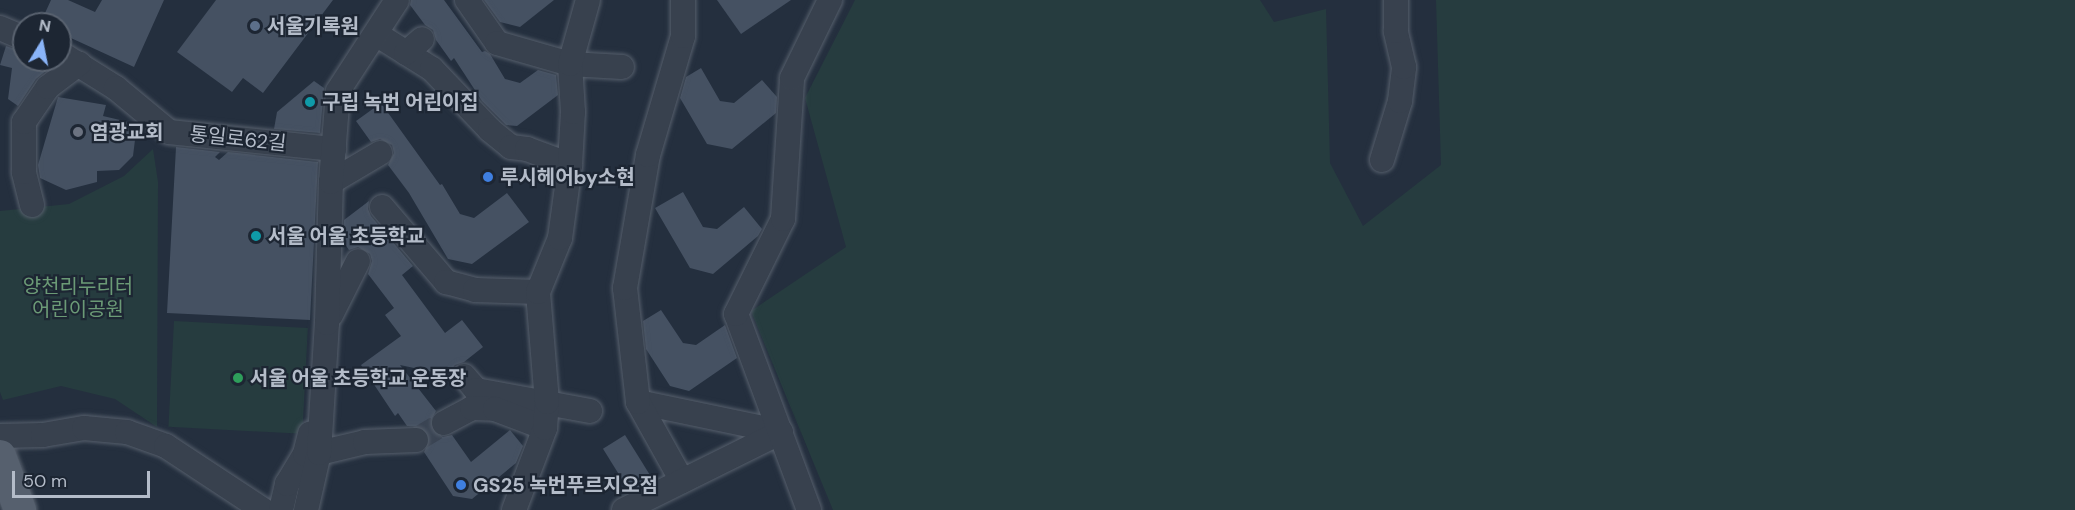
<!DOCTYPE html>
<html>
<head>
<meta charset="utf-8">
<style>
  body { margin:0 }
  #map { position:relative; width:2075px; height:510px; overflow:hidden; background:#242f3e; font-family:"DM Sans","Noto Sans KR",sans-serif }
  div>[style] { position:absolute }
  .green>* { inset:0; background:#263c3f; transform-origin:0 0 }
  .building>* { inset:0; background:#455162; transform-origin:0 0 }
  .minor-tunnel>* { height:24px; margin-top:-12px; transform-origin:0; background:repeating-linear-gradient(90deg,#3a4453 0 24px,transparent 0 36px) }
  .roads { filter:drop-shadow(0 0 2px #565f6c) drop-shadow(0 0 2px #565f6c) }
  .minor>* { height:24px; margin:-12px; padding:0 12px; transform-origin:12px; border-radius:12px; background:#38414e }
  .major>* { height:32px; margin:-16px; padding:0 16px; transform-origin:16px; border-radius:16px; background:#56606e }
  .dots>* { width:16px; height:16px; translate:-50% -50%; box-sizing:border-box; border:3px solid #1d2633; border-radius:50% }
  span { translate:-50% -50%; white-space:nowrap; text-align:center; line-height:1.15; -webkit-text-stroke:4.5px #1d2633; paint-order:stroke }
  .poi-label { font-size:20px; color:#b4bcc9; font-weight:700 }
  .left { translate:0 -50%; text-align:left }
  .street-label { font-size:20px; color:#b4bcc9 }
  .park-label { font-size:20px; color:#6b9a76 }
  .north { position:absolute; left:12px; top:12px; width:60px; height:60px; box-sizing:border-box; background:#1d2633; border:2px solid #59626f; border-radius:50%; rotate:10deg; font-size:16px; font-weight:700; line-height:24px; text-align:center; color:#b4bcc9 }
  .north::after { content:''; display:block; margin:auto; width:21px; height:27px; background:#8ab4f8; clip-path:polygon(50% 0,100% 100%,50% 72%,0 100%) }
  .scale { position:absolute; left:12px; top:471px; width:138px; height:27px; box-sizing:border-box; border:3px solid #b4bcc9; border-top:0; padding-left:8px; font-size:18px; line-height:21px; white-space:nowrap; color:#b4bcc9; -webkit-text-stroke:4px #1d2633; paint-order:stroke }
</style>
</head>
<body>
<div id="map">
  <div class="green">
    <div style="clip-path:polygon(855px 0,1260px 0,1274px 22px,1326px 9px,1330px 163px,1363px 226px,1441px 165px,1436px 0,2075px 0,2075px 510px,833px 510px,751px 311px,846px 247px,805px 98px)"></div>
    <div style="clip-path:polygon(153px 149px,158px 182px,157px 427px,115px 399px,61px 386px,3px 400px,0 392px,0 211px,69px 204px,124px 176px)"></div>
    <div style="left:174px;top:321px;width:134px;height:106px;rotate:3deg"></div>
  </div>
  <div class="building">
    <div style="clip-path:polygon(51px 0,68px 0,95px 12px,102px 0,164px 0,134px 67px,60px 33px,60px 24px,40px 24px)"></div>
    <div style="clip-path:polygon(216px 0,333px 0,263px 93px,243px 78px,232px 92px,177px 52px)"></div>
    <div style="clip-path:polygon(411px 0,444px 0,482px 52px,485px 51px,490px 54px,505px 79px,520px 83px,538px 70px,556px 75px,558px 95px,517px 126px,506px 125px,482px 101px,454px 58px,451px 61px,436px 40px,433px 30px,425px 25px,410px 5px)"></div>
    <div style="clip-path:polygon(484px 0,554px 0,520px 27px,500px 22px)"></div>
    <div style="clip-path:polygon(717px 0,791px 0,741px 34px)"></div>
    <div style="clip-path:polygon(6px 46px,24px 52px,24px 60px,48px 60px,53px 65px,36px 79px,18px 106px,8px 99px,12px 68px,0 65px)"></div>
    <div style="clip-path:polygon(701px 68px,720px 101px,734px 103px,762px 80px,777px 97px,776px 113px,732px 149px,707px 144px,680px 98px,686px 77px)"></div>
    <div style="clip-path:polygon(314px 81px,324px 88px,320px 133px,274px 129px,277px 112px)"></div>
    <div style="clip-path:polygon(58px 97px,106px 105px,103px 116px,137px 124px,133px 156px,119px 170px,97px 171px,97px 182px,66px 190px,40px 178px,38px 165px)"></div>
    <div style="clip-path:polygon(381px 103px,440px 185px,442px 184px,460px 214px,474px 218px,507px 193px,529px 222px,472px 264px,448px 259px,409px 193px,388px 165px,394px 153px,392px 145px,380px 139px,371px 142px,356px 121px)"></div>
    <div style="clip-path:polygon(176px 147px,220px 152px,215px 157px,219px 160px,228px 152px,318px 162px,310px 320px,167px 313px)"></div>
    <div style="clip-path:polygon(683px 192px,703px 227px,717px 229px,744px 207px,762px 229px,758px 236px,713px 274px,690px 268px,655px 208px)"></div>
    <div style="clip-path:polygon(369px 201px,368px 209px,371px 216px,413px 266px,402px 275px,445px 333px,462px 320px,483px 347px,464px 362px,455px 365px,447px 375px,400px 365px,436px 411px,430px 422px,432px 430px,443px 437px,452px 435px,471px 462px,510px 430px,523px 446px,516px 463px,472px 499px,453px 496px,424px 452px,430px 440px,428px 432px,422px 427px,407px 426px,398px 413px,395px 416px,361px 365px,401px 336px,385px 315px,394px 308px,368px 274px,372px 261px,370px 254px,358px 247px,349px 250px,344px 243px,344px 220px)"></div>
    <div style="clip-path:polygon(661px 310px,683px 343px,696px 345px,725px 325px,737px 358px,689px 391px,670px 386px,646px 349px,643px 321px)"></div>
    <div style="left:625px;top:435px;width:53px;height:26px;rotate:58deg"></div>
  </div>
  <div class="minor-tunnel">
    <div style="left:416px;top:440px;width:33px;rotate:-31deg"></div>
  </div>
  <div class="roads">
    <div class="minor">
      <div style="left:467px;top:0;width:52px;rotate:55.1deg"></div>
      <div style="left:497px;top:43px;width:76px;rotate:16deg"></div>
      <div style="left:570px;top:64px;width:52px;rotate:3.3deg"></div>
      <div style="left:0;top:28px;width:26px;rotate:23deg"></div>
      <div style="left:376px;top:34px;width:66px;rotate:32deg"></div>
      <div style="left:432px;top:69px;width:84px;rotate:46.4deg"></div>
      <div style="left:490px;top:130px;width:27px;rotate:39deg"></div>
      <div style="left:511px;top:147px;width:16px;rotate:7deg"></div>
      <div style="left:527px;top:149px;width:46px;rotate:20.4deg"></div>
      <div style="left:60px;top:53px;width:66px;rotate:32deg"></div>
      <div style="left:116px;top:88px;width:69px;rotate:39.7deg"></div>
      <div style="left:169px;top:132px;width:166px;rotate:5.9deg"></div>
      <div style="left:406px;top:53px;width:21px;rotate:-41deg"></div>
      <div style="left:1382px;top:160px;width:62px;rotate:-73deg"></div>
      <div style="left:1400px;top:101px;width:34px;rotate:-83deg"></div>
      <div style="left:1404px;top:67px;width:37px;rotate:-103deg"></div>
      <div style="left:1396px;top:31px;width:31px;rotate:-90deg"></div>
      <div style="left:331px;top:182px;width:57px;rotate:-30.6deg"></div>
      <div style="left:32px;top:205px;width:34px;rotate:-104deg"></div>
      <div style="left:24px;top:172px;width:50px;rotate:-90deg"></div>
      <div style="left:24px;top:122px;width:42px;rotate:-55.6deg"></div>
      <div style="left:48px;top:87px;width:39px;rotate:-37deg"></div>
      <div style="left:382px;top:207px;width:99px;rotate:49.5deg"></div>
      <div style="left:446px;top:282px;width:30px;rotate:15deg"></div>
      <div style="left:475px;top:290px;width:63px;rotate:1.8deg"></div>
      <div style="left:331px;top:315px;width:60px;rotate:-63.4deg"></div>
      <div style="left:464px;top:376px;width:18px;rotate:49deg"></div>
      <div style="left:476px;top:390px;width:116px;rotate:10.4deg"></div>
      <div style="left:638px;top:402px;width:146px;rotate:11.8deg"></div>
      <div style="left:444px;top:423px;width:32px;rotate:-28deg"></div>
      <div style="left:472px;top:408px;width:23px;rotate:2deg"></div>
      <div style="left:495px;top:409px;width:53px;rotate:20.8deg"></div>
      <div style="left:0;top:436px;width:43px;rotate:-1.3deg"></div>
      <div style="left:43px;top:435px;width:42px;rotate:-9.7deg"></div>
      <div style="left:84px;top:428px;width:43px;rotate:5.3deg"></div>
      <div style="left:127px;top:432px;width:41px;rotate:19.7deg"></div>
      <div style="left:166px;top:446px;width:116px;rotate:33.4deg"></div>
      <div style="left:319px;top:453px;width:47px;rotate:-13.4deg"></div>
      <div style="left:365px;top:442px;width:51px;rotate:-2.2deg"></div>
      <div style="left:682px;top:481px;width:90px;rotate:-119.1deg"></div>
      <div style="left:638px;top:402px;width:115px;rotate:-96.5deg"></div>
      <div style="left:625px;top:288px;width:135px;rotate:-80.2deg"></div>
      <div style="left:648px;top:155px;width:124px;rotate:-73.6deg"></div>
      <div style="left:683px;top:36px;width:36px;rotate:-90deg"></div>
      <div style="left:281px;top:510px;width:27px;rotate:-77deg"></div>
      <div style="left:287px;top:484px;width:35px;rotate:-59deg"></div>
      <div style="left:305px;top:454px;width:21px;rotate:-76deg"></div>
      <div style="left:306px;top:510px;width:58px;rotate:-77.2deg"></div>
      <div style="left:319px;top:453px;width:130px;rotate:-86.5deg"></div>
      <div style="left:327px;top:323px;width:141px;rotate:-88.4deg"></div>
      <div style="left:331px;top:182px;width:91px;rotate:-85.6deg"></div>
      <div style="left:338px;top:91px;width:108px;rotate:-57deg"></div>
      <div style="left:514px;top:510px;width:88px;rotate:-69.3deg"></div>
      <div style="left:545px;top:428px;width:26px;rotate:-86deg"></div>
      <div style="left:547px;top:402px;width:110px;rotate:-94.7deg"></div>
      <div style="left:538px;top:292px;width:58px;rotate:-67.8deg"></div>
      <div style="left:560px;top:238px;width:74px;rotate:-82.2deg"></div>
      <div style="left:570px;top:165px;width:53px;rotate:-86.8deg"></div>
      <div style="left:573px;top:112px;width:48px;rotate:-93.6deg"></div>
      <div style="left:570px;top:64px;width:66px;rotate:-74.3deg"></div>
      <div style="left:624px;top:510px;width:175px;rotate:-26.4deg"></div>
      <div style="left:809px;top:510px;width:209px;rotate:-110.4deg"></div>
      <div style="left:736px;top:314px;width:106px;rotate:-63.7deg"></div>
      <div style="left:783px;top:219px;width:141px;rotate:-86.3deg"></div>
      <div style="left:792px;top:78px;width:87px;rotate:-64deg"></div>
    </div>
    <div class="major">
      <div style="left:0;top:456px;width:58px;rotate:69.7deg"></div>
    </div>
  </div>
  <div class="dots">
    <div style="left:255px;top:26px;background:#5c6f8a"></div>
    <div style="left:310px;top:102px;background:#0f9aa8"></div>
    <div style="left:78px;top:132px;background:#6b7280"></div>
    <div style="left:488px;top:177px;background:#3f7fe0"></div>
    <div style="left:256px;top:236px;background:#0f9aa8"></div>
    <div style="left:238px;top:378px;background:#2e9e5b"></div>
    <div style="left:461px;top:485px;background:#3f7fe0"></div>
  </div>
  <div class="poi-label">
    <span class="left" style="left:267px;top:26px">서울기록원</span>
    <span class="left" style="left:322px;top:102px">구립 녹번 어린이집</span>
    <span class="left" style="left:90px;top:132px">염광교회</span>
    <span class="left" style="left:500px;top:177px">루시헤어by소현</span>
    <span class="left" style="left:268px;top:236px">서울 어울 초등학교</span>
    <span class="left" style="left:250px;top:378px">서울 어울 초등학교 운동장</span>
    <span class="left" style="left:473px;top:485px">GS25 녹번푸르지오점</span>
  </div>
  <div class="street-label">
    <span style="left:238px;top:139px;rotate:6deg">통일로62길</span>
  </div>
  <div class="park-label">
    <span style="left:78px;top:298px">양천리누리터<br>어린이공원</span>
  </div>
  <div class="north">N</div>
  <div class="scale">50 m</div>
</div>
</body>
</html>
